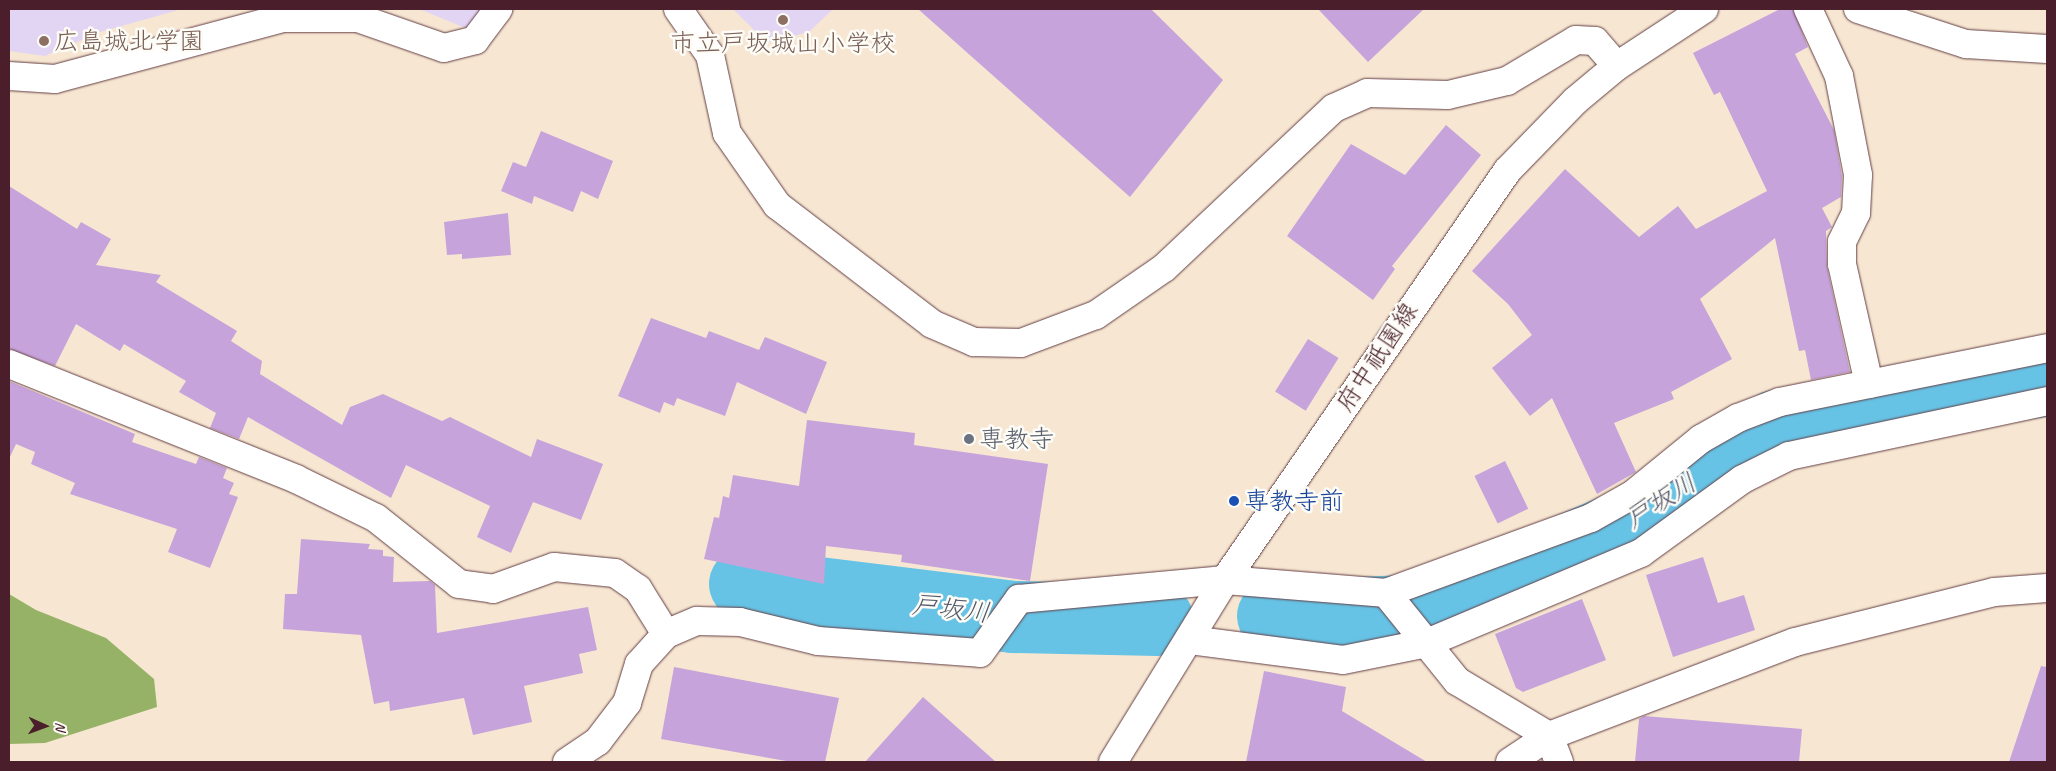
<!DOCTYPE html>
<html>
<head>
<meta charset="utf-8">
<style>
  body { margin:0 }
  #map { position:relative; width:2056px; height:771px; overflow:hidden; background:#f7e7d2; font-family:Caveat,"Klee One",sans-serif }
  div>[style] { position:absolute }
  .built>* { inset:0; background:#e2d4f3 }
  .forest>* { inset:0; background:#95b266 }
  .river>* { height:72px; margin:-36px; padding:0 36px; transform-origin:36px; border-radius:36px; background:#67c3e5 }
  .building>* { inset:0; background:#c6a3db; transform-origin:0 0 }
  .roads { filter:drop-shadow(0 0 1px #643d44) drop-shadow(0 0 1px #643d44) }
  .minor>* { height:28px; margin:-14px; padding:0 14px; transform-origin:14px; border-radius:14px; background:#fff }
  .major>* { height:28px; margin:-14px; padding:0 14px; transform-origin:14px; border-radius:14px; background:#fff }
  .dots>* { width:14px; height:14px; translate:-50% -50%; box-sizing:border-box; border:2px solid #fdfcf7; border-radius:50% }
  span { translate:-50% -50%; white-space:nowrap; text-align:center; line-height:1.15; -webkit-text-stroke:5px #fdfcf7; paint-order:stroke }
  .education-label { font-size:25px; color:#785e54 }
  .left { translate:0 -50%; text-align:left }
  .street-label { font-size:25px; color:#4a1f2b }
  .worship-label { font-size:25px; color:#5b616d }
  .transit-label { font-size:25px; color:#164399 }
  .water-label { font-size:26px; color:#54586c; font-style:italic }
  .frame { position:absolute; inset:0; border:10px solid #4a1f2b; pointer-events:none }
  .north { position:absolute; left:20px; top:701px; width:50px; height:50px; -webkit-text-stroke:4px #fdfcf7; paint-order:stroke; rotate:92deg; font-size:14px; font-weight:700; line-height:20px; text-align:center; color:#4a1f2b }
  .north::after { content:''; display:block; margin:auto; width:18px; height:22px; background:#4a1f2b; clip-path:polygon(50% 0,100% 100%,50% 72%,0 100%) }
</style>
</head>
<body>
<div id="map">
  <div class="built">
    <div style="clip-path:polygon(9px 9px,182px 9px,100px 32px,45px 56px,9px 51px)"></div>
    <div style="clip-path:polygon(419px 9px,481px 9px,468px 29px)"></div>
    <div style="clip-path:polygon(733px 9px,833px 9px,809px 32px,767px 43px)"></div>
  </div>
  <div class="forest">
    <div style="clip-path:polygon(9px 594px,36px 610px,106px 638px,154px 679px,157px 707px,45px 743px,9px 744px)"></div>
  </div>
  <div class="river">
    <div style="left:745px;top:584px;width:269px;rotate:7deg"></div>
    <div style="left:1012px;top:617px;width:146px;rotate:1.2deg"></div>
    <div style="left:1273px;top:616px;width:136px;rotate:-2.1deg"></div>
    <div style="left:1409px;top:611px;width:127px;rotate:-20.3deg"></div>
    <div style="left:1528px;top:567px;width:109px;rotate:-23.3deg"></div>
    <div style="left:1628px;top:524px;width:178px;rotate:-33.5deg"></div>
    <div style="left:1776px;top:426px;width:275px;rotate:-9.6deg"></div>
  </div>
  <div class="building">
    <div style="clip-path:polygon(918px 9px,1151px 9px,1223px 80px,1130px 197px)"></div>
    <div style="clip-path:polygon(1318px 9px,1424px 9px,1368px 62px)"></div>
    <div style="clip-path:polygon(1780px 9px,1793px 9px,1808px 47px,1795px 54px,1834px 130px,1842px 176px,1841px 197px,1822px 208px,1832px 227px,1826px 231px,1827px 267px,1850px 372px,1811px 380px,1805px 350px,1799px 351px,1775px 238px,1700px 299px,1732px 359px,1671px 392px,1674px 399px,1614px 423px,1636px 472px,1597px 494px,1552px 398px,1530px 416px,1492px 368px,1532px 335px,1508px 304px,1472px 271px,1565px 169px,1639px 237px,1678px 206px,1696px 229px,1767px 191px,1720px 92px,1714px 95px,1693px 53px)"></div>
    <div style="clip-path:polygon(1446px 125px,1481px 155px,1392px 266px,1395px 269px,1373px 300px,1287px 236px,1351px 144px,1405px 175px)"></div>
    <div style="clip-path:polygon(541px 131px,613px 161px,598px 199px,581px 191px,573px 212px,534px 196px,532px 204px,501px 191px,513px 162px,526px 167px)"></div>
    <div style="clip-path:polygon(9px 186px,77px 229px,81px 222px,111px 239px,96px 265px,161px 275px,156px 282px,237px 331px,231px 341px,262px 361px,260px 374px,342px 425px,350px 407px,383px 394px,442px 421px,450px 417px,531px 457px,537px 439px,603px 464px,581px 520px,533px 502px,511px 553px,477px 537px,490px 506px,406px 465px,391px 498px,248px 417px,239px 439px,210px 428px,216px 413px,179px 392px,186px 381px,124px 344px,120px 351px,76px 324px,55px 366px,9px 349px)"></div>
    <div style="clip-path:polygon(508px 213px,511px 255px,462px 259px,462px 254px,447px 255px,444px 222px)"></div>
    <div style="clip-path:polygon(651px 318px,706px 338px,709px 331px,759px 350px,765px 337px,827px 362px,806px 414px,737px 382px,725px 416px,677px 398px,674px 406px,664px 402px,660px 413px,618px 396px)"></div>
    <div style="left:1308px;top:339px;width:36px;height:62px;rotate:32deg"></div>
    <div style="clip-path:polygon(9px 381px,135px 434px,132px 442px,196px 464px,199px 457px,227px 468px,223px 478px,234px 483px,229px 494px,238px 497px,210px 568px,168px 552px,177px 529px,70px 494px,75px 483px,31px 464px,35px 452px,16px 444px,9px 459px)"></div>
    <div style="clip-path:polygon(807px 420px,915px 433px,914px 445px,1048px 464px,1030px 581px,901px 562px,902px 555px,826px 546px,824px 584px,704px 559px,714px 517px,719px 518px,723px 496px,729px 498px,733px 475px,799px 486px)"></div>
    <div style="left:1505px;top:461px;width:53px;height:34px;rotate:64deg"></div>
    <div style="clip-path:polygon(301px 539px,370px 544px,368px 549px,383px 550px,383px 556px,394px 557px,393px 582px,430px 581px,435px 585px,437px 633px,588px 607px,597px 650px,579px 654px,583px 673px,524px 686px,532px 722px,473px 735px,464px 698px,390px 711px,389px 701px,374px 704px,361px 635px,283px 629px,285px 594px,297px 594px)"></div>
    <div style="clip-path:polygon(1703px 557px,1718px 603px,1744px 595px,1755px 630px,1673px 657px,1646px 575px)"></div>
    <div style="clip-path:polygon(1582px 599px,1606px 660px,1523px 692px,1516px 688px,1495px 634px)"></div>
    <div style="clip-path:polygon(2041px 666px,2047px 667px,2047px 762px,2009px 762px)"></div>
    <div style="clip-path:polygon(674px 667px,839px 698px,825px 762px,792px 762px,661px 739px)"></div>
    <div style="clip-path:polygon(1264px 671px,1346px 687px,1342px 711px,1427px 762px,1246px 762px)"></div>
    <div style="clip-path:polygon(923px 697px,996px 762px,865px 762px)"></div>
    <div style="clip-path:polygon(1644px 716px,1802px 729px,1799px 762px,1635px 762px,1639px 719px)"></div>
  </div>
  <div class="roads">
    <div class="minor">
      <div style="left:678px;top:9px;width:56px;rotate:55.2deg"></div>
      <div style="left:710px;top:55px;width:80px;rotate:77.7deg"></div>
      <div style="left:727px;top:133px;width:88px;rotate:55.2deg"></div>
      <div style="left:777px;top:205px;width:195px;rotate:37.5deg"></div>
      <div style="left:932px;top:324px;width:46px;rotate:23.2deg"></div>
      <div style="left:974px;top:342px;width:47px;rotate:1.2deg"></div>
      <div style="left:1021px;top:343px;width:80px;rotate:-20.5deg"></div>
      <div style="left:1096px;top:315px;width:83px;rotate:-34.7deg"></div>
      <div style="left:1164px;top:268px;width:233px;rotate:-43.3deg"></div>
      <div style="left:1334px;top:108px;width:36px;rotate:-24deg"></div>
      <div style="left:1367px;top:93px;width:81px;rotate:1.4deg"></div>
      <div style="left:1448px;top:95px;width:61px;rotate:-13.3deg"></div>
      <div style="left:1507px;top:81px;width:80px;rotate:-30.7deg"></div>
      <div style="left:1576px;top:40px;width:19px;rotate:3deg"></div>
      <div style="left:1595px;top:41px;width:33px;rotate:49deg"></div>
      <div style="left:1808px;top:9px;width:74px;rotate:65.2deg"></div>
      <div style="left:1839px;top:76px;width:101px;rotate:79.1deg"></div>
      <div style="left:1858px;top:175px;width:38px;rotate:93deg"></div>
      <div style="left:1856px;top:213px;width:32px;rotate:116deg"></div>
      <div style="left:1842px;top:242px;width:22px;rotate:90deg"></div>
      <div style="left:1842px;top:264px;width:123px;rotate:77.3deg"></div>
      <div style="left:1858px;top:9px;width:114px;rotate:18deg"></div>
      <div style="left:1966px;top:44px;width:81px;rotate:3.5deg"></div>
      <div style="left:9px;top:76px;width:46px;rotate:3.7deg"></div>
      <div style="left:55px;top:79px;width:235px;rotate:-15deg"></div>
      <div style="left:282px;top:18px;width:76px"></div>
      <div style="left:358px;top:18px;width:91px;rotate:19.2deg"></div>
      <div style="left:444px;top:48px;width:32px;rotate:-14deg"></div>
      <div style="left:475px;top:40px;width:39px;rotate:-53deg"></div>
      <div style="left:9px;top:364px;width:309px;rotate:21.8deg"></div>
      <div style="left:296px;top:479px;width:89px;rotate:26deg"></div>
      <div style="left:376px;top:518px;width:106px;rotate:38.5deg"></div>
      <div style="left:459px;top:584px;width:34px;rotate:8deg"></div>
      <div style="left:493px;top:589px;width:65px;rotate:-19.8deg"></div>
      <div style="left:554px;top:567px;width:61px;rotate:5.6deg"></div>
      <div style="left:615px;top:573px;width:28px;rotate:35deg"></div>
      <div style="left:638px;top:589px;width:53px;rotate:58.1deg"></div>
      <div style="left:1386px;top:593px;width:218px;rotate:-20.1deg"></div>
      <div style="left:1591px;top:518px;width:47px;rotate:-29.3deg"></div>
      <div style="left:1632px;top:495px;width:89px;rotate:-39.1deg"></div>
      <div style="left:1701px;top:439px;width:43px;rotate:-29.6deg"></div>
      <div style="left:1738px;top:418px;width:45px;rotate:-20.9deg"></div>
      <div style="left:1780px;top:402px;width:272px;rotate:-11.4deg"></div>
      <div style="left:1190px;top:640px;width:154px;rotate:7.4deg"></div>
      <div style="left:1343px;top:660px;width:86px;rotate:-11.4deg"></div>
      <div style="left:1427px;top:643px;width:232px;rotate:-22.8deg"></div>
      <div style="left:1641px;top:553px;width:126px;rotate:-36deg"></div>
      <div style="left:1743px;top:479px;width:51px;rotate:-26.6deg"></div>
      <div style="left:1789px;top:456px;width:264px;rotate:-12deg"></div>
      <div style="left:567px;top:762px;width:37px;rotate:-34deg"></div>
      <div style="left:598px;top:741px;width:48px;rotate:-52.7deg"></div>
      <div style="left:627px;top:703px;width:41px;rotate:-72.9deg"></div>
      <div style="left:639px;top:664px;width:40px;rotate:-48deg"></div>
      <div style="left:666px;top:634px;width:34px;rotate:-23deg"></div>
      <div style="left:697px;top:621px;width:43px;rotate:1.3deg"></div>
      <div style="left:740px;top:622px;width:80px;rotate:13.7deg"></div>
      <div style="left:818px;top:641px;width:162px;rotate:4.2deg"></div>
      <div style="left:980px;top:653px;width:67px;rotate:-54.2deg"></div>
      <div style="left:1019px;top:599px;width:207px;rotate:-5.3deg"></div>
      <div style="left:1225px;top:580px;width:162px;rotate:4.6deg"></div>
      <div style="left:1386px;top:593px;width:113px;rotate:51.1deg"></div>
      <div style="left:1457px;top:681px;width:107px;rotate:30.9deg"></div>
      <div style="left:1549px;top:736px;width:28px;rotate:69deg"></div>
      <div style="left:1510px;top:762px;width:47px;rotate:-33.7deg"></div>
      <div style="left:1549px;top:736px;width:263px;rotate:-20.9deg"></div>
      <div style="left:1795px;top:642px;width:205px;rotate:-14.1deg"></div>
      <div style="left:1994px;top:592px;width:53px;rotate:-4.3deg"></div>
    </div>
    <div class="major">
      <div style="left:1113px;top:762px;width:214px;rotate:-58.4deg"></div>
      <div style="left:1225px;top:580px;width:497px;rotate:-55.4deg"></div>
      <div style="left:1507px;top:171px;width:98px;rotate:-45.8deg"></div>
      <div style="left:1575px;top:101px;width:55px;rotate:-39.8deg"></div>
      <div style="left:1617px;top:66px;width:104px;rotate:-33.2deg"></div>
    </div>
  </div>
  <div class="dots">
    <div style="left:783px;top:20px;background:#8d6e63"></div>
    <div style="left:44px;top:41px;background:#8d6e63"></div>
    <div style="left:969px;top:439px;background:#6b7280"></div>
    <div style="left:1234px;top:501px;background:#1a4fb4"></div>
  </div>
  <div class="education-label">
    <span class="left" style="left:54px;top:41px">広島城北学園</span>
    <span style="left:783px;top:43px">市立戸坂城山小学校</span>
  </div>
  <div class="street-label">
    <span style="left:1377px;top:357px;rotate:-56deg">府中祇園線</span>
  </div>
  <div class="worship-label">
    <span class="left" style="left:979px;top:439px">専教寺</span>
  </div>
  <div class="transit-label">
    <span class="left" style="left:1244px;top:501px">専教寺前</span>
  </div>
  <div class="water-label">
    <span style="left:1661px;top:501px;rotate:-32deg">戸坂川</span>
    <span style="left:951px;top:609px;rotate:7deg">戸坂川</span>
  </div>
  <div class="frame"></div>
  <div class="north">N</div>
</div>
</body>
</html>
